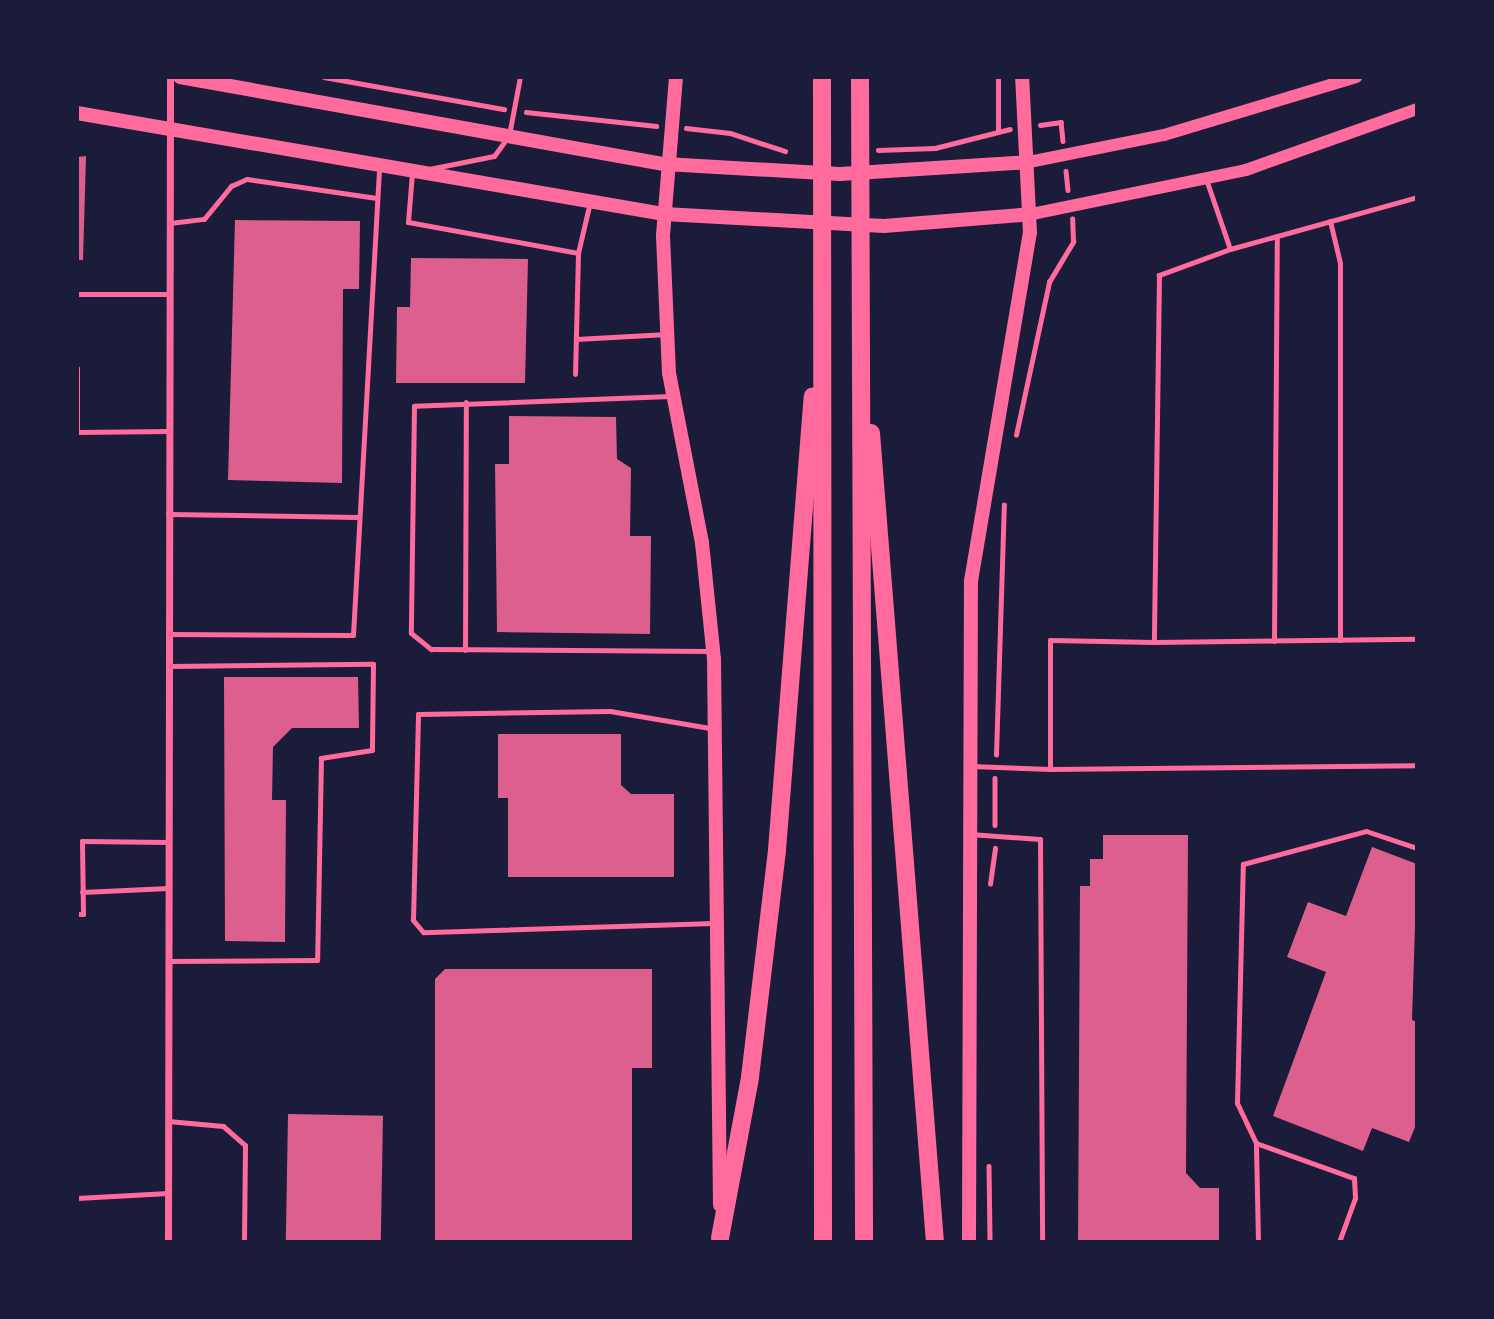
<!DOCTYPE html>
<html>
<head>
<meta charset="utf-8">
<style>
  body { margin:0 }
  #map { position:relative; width:1494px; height:1319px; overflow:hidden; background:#1b1b3a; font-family:Merriweather,serif }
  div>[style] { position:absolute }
  .building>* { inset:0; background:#dd5f8e; transform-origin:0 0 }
  .path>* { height:4.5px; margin:-2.25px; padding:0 2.25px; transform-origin:2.25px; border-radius:2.25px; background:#ff6b9d }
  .service>* { height:5px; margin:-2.5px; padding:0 2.5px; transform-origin:2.5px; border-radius:2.5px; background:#ff6b9d }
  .minor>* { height:7px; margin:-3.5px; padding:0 3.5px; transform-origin:3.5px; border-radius:3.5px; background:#ff6b9d }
  .tertiary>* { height:12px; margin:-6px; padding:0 6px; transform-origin:6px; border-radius:6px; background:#ff6b9d }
  .secondary>* { height:14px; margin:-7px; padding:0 7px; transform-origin:7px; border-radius:7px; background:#ff6b9d }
  .motorway>* { height:18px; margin:-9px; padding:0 9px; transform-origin:9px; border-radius:9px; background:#ff6b9d }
  span { translate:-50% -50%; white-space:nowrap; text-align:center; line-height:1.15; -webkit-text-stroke:5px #1b1b3a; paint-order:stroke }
  .frame { position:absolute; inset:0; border:79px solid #1b1b3a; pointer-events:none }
</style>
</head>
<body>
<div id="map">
  <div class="building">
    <div style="clip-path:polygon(86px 156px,83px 260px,77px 260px,77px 157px)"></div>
    <div style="clip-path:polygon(235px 220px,360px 221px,359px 289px,343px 289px,342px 483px,228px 480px)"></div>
    <div style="clip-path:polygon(411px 258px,528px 259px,525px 383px,396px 383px,397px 307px,410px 307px)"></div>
    <div style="clip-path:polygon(509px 416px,616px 417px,617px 459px,631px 468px,630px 536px,651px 536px,650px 634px,497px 632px,495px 464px,509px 464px)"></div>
    <div style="clip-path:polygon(224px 677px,358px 677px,359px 728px,292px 728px,273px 747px,272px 800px,286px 800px,285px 942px,225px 941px)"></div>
    <div style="clip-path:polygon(498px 734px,621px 734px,621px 785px,631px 794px,674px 794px,674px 877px,508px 877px,508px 798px,498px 798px)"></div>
    <div style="clip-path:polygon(1103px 835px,1188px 835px,1186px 1173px,1200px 1188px,1219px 1188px,1219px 1242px,1078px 1242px,1080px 886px,1090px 886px,1090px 859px,1103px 859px)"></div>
    <div style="clip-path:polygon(1372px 847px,1417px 864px,1412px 1020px,1417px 1022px,1417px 1122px,1409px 1142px,1372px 1128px,1363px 1151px,1273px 1116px,1326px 972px,1287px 957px,1308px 902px,1346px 916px)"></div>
    <div style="clip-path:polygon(445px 969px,652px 969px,652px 1068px,632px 1068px,632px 1242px,435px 1242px,435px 979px)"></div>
    <div style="left:288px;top:1114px;width:95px;height:128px;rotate:1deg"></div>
  </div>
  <div class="path">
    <div style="left:324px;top:77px;width:183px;rotate:10.1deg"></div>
    <div style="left:526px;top:112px;width:131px;rotate:6.1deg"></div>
    <div style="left:1040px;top:125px;width:21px;rotate:-8deg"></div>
    <div style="left:1061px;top:122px;width:19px;rotate:84deg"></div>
    <div style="left:686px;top:128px;width:44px;rotate:6.5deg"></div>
    <div style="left:730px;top:133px;width:58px;rotate:18.1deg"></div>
    <div style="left:998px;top:131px;width:54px;rotate:-90deg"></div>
    <div style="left:878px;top:150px;width:57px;rotate:-2deg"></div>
    <div style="left:935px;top:148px;width:77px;rotate:-14.2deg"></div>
    <div style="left:1066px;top:171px;width:19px;rotate:84deg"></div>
    <div style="left:1016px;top:435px;width:157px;rotate:-77.8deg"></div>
    <div style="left:1049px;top:282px;width:47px;rotate:-59deg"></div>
    <div style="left:1073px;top:242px;width:23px;rotate:-92deg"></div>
    <div style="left:996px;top:755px;width:250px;rotate:-88.2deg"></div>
    <div style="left:995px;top:778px;width:47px;rotate:90deg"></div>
    <div style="left:990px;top:884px;width:36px;rotate:-82deg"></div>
    <div style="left:989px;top:1166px;width:76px;rotate:89.2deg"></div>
  </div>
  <div class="service">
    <div style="left:429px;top:169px;width:66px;rotate:-11.3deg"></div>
    <div style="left:494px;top:156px;width:26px;rotate:-54deg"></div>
    <div style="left:509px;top:135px;width:59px;rotate:-79.3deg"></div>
    <div style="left:412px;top:173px;width:49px;rotate:94.7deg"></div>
    <div style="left:408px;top:222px;width:173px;rotate:10.3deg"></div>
    <div style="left:578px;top:253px;width:121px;rotate:91.4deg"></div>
    <div style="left:1206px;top:179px;width:74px;rotate:71.1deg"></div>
    <div style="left:1230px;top:249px;width:76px;rotate:159.9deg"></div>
    <div style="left:1159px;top:275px;width:367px;rotate:90.8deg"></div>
    <div style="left:1154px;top:642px;width:104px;rotate:-178.9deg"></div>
    <div style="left:1050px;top:640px;width:129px;rotate:90deg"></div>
    <div style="left:1050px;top:769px;width:367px;rotate:-0.6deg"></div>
    <div style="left:1330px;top:221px;width:43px;rotate:76.6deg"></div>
    <div style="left:1340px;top:263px;width:377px;rotate:90deg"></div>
    <div style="left:170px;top:223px;width:34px;rotate:-7deg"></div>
    <div style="left:204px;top:219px;width:43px;rotate:-50.7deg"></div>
    <div style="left:231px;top:186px;width:17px;rotate:-24deg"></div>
    <div style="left:247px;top:179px;width:131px;rotate:8.3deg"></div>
    <div style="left:1230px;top:249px;width:194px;rotate:-15.5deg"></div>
    <div style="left:578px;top:253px;width:52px;rotate:-76.8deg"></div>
    <div style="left:77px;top:294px;width:92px"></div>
    <div style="left:576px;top:339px;width:91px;rotate:-3.1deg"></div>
    <div style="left:77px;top:368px;width:64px;rotate:90deg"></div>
    <div style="left:670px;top:396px;width:256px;rotate:177.8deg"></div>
    <div style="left:414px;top:406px;width:227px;rotate:90.8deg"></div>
    <div style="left:411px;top:633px;width:26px;rotate:39deg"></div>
    <div style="left:431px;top:649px;width:279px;rotate:0.4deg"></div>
    <div style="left:77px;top:432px;width:92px;rotate:-0.6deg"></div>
    <div style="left:168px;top:514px;width:189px;rotate:0.9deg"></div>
    <div style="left:168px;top:634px;width:185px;rotate:0.3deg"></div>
    <div style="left:353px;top:635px;width:471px;rotate:-86.8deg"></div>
    <div style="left:1274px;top:641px;width:405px;rotate:-89.6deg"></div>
    <div style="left:1154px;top:642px;width:263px;rotate:-0.7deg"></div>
    <div style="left:465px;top:650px;width:248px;rotate:-89.8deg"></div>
    <div style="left:168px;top:666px;width:205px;rotate:-0.6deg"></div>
    <div style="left:373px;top:664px;width:86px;rotate:90.7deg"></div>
    <div style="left:372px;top:750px;width:52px;rotate:171.1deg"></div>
    <div style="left:321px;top:758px;width:202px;rotate:91.1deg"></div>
    <div style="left:317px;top:960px;width:149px;rotate:179.6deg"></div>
    <div style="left:971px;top:766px;width:79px;rotate:2.2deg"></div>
    <div style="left:970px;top:834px;width:70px;rotate:4.1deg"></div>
    <div style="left:1040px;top:839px;width:403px;rotate:89.7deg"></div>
    <div style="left:82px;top:892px;width:86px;rotate:-2.7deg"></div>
    <div style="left:77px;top:914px;width:6px"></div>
    <div style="left:83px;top:914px;width:73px;rotate:-90.8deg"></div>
    <div style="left:82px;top:841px;width:86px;rotate:0.7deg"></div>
    <div style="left:714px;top:923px;width:291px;rotate:178.2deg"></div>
    <div style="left:423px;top:932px;width:16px;rotate:-130deg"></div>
    <div style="left:413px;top:920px;width:206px;rotate:-88.6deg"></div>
    <div style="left:418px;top:714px;width:192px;rotate:-0.9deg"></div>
    <div style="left:610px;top:711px;width:107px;rotate:9.7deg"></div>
    <div style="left:168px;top:1121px;width:55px;rotate:5.2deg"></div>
    <div style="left:223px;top:1126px;width:29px;rotate:41deg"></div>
    <div style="left:245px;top:1145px;width:97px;rotate:90.6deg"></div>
    <div style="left:1256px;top:1143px;width:104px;rotate:19.7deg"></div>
    <div style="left:1354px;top:1178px;width:20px;rotate:87deg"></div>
    <div style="left:1355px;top:1198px;width:47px;rotate:110deg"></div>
    <div style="left:77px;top:1198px;width:91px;rotate:-3.1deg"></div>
    <div style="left:1258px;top:1242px;width:99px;rotate:-91.2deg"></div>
    <div style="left:1256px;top:1143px;width:44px;rotate:-115.4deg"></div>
    <div style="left:1237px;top:1103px;width:239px;rotate:-88.6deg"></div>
    <div style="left:1243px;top:864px;width:127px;rotate:-15deg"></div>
    <div style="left:1366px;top:831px;width:54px;rotate:18.4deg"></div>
  </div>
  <div class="minor">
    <div style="left:168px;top:1242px;width:1165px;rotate:-89.9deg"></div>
  </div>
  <div class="tertiary">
    <div style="left:1029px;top:162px;width:138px;rotate:-11.3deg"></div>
    <div style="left:1164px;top:135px;width:201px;rotate:-16.8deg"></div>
    <div style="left:1032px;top:214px;width:218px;rotate:-11.6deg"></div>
    <div style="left:1246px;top:170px;width:182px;rotate:-19.6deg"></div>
  </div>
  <div class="secondary">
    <div style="left:180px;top:77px;width:493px;rotate:10.2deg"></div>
    <div style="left:665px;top:164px;width:175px;rotate:3.3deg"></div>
    <div style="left:840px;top:174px;width:189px;rotate:-3.6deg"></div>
    <div style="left:676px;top:77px;width:160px;rotate:94.7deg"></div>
    <div style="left:663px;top:236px;width:137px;rotate:87.5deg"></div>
    <div style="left:669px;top:373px;width:173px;rotate:79deg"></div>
    <div style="left:702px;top:543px;width:117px;rotate:84.1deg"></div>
    <div style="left:714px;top:659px;width:546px;rotate:89.37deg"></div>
    <div style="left:77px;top:113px;width:596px;rotate:9.76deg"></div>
    <div style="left:664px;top:214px;width:220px;rotate:3.1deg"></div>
    <div style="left:884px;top:226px;width:148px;rotate:-4.6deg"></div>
    <div style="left:969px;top:1242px;width:661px;rotate:-89.83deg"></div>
    <div style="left:971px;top:581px;width:353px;rotate:-80.4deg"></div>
    <div style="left:1030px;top:233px;width:156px;rotate:-92.9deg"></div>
  </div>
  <div class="motorway">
    <div style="left:822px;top:77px;width:1165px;rotate:89.95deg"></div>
    <div style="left:860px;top:77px;width:1165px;rotate:89.8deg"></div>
    <div style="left:871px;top:433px;width:812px;rotate:85.48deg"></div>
    <div style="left:720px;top:1238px;width:164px;rotate:-79.4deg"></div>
    <div style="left:750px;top:1077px;width:229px;rotate:-83.2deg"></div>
    <div style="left:777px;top:850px;width:455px;rotate:-85.5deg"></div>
  </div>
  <div class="frame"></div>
</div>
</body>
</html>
